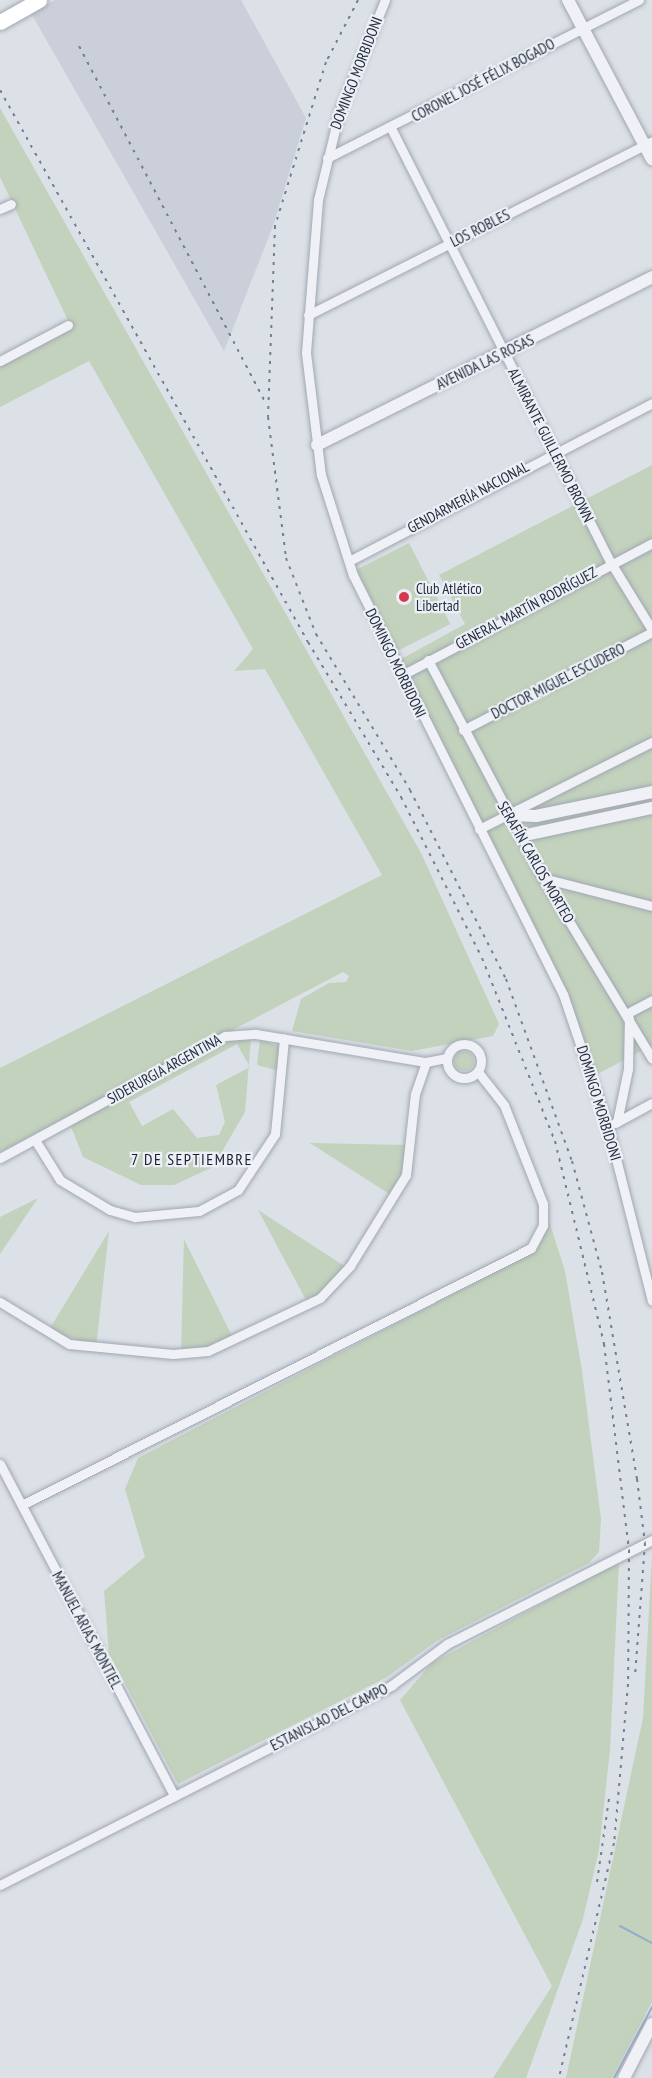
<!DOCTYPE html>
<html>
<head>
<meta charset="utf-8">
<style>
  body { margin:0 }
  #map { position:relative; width:652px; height:2078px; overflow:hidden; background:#dce0e7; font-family:"PT Sans Narrow",sans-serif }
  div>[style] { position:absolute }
  .built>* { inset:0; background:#cacfda }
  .green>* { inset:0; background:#c2d2bd; transform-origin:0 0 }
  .round { border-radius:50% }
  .stream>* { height:2px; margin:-1px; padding:0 1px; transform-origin:1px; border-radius:1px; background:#94adca }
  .roads { filter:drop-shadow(0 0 2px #a1a7b1) drop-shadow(0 0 2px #a1a7b1) }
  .minor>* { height:9px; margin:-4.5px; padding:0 4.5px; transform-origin:4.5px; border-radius:4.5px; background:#eff1f6 }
  .minor>.ring { margin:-4.5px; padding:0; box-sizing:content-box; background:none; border:9px solid #eff1f6; border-radius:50% }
  .tertiary>* { height:12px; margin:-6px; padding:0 6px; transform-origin:6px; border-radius:6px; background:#eff1f6 }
  .primary>* { height:15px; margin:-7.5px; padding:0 7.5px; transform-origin:7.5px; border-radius:7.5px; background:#fff }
  .rail>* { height:2px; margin-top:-1px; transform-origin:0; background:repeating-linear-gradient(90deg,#757f92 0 3px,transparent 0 9px) }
  .dots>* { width:16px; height:16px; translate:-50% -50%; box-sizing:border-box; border:3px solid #eceff5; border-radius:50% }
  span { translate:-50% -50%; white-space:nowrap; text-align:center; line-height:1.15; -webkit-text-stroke:4.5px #eceff5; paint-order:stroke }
  .street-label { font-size:15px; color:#252e3f }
  .poi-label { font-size:15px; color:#252e3f }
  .left { translate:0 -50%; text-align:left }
  .neighbourhood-label { font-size:16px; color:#181f2f; letter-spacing:1.5px }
</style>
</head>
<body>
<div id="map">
  <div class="built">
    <div style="clip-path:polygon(55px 0,241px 0,306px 118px,273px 226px,224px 351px,31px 13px)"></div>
  </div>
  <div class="green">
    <div style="clip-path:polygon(0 108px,421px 853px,499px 1024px,493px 1036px,412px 1051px,292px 1031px,301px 999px,329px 983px,346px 982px,349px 976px,343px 972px,0 1152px,0 1068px,382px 875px,265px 669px,234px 671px,253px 649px,89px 361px,0 407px,0 366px,72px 329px,0 177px)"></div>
    <div style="clip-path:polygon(652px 465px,652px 1045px,592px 1077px,563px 994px,396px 662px,465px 624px,439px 575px)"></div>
    <div style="left:409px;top:543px;width:91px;height:59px;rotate:63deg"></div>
    <div style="clip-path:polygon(evenodd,251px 1038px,245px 1112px,213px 1167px,174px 1185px,141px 1185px,83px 1157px,70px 1124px,222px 1042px,251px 1038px,237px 1044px,250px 1067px,216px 1085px,225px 1122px,219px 1135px,197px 1138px,173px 1109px,142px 1126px,129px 1102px,237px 1044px)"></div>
    <div style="clip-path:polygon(260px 1039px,280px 1047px,279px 1071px,257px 1065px)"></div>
    <div class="round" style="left:454px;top:1051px;width:20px;height:20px"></div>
    <div style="clip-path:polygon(310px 1143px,406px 1145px,404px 1174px,391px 1195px)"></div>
    <div style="clip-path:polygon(38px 1198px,0 1254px,0 1217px)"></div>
    <div style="clip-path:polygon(258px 1210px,346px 1267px,329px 1288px,307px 1302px)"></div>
    <div style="clip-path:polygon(549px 1221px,565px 1271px,582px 1371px,601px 1519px,599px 1552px,589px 1563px,438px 1640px,387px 1677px,178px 1784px,109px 1653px,104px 1591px,145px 1557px,125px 1489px,138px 1458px,535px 1251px)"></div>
    <div style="clip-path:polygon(109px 1231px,96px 1347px,49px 1330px)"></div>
    <div style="clip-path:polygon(184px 1239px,233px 1338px,207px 1349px,181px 1352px)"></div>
    <div style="clip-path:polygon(652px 1556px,652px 2002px,612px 2078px,566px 2078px,643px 1718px)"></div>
    <div style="clip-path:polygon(619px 1562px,610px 1750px,599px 1850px,583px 1919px,526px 2078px,493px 2078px,552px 1986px,400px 1700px,432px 1663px)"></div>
  </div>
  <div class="stream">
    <div style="left:620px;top:1926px;width:36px;rotate:28deg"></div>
    <div style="left:614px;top:2078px;width:81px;rotate:-61.8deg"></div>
  </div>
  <div class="roads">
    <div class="minor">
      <div style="left:385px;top:0;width:122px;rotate:112.2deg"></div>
      <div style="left:339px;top:113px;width:89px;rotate:103.6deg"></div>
      <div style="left:318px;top:200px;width:153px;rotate:94.5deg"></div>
      <div style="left:306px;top:353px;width:123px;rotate:83deg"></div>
      <div style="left:321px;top:475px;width:105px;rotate:72.3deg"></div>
      <div style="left:353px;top:575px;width:469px;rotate:63.4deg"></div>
      <div style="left:563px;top:994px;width:140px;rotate:71.3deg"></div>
      <div style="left:608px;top:1127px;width:179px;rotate:75.8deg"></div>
      <div style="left:391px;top:128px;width:487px;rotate:63.2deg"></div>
      <div style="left:611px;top:563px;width:79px;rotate:58.5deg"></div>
      <div style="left:327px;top:158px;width:350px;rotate:-26.9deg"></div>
      <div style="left:0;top:209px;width:12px;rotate:-24deg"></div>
      <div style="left:308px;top:315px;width:386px;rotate:-26.8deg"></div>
      <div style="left:0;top:361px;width:77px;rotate:-27.9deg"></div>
      <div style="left:349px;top:561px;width:342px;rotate:-27.5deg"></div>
      <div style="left:428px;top:660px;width:246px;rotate:62.2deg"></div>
      <div style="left:543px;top:878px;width:211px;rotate:58.9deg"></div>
      <div style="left:402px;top:675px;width:283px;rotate:-27.8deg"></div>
      <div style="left:463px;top:730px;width:213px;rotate:-27.4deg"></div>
      <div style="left:479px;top:829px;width:194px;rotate:-26.7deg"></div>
      <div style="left:543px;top:878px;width:113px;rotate:14.4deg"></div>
      <div style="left:626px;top:1014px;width:30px;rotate:-28deg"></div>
      <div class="ring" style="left:447px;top:1044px;width:25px;height:25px"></div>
      <div style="left:617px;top:1122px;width:54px;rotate:-78.3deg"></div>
      <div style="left:628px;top:1069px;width:51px;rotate:-88.9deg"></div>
      <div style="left:615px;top:1123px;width:42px;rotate:-28.4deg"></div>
      <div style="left:35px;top:1140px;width:47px;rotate:58deg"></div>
      <div style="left:60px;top:1180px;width:58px;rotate:31deg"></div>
      <div style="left:110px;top:1210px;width:26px;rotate:16deg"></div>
      <div style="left:135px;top:1217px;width:64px;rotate:-5.4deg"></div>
      <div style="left:199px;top:1211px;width:44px;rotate:-28.3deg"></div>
      <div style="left:238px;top:1190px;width:67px;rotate:-56.5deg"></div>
      <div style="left:275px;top:1134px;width:96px;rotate:-84.6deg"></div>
      <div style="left:0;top:1158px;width:256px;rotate:-28.5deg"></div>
      <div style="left:225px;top:1036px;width:31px;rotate:-4deg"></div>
      <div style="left:256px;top:1034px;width:172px;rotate:9.4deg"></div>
      <div style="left:426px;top:1062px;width:20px;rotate:-11deg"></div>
      <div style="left:0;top:1302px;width:81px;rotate:31.3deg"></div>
      <div style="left:69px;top:1344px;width:104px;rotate:5.5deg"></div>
      <div style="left:173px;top:1354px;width:35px;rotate:-5deg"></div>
      <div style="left:208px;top:1351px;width:124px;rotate:-25.3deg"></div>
      <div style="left:320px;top:1298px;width:44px;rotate:-46.8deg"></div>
      <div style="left:350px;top:1266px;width:107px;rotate:-58.4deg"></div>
      <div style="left:406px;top:1175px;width:81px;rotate:-83.7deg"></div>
      <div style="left:415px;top:1094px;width:34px;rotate:-71deg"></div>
      <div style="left:0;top:1464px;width:375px;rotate:62.3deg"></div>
      <div style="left:22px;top:1505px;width:570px;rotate:-26.79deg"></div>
      <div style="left:531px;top:1248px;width:26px;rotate:-62deg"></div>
      <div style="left:543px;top:1225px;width:21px;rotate:-90deg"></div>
      <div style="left:543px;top:1204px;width:106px;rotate:-111.5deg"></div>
      <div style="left:504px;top:1105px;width:42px;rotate:-128.2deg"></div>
      <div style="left:0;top:1885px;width:440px;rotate:-27deg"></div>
      <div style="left:392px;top:1685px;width:69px;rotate:-36.7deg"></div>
      <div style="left:447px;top:1644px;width:230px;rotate:-26.9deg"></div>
    </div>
    <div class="tertiary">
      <div style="left:568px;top:0;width:180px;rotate:62.2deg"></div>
      <div style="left:317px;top:445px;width:375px;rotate:-26.6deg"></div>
      <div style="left:509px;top:815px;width:27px;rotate:2deg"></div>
      <div style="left:536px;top:816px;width:118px;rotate:-11.7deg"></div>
      <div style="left:521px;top:836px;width:134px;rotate:-12.1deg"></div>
      <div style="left:624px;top:2078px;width:61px;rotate:-62.6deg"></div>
    </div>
    <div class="primary">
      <div style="left:0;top:22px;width:45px;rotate:-29.4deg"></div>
    </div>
  </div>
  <div class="rail">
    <div style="left:358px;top:0;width:70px;rotate:117.3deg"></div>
    <div style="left:326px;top:62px;width:172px;rotate:107.3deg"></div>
    <div style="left:275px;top:226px;width:191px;rotate:92.1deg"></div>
    <div style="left:268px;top:417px;width:142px;rotate:82.7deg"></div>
    <div style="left:286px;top:558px;width:82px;rotate:68.5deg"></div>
    <div style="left:316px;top:634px;width:182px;rotate:58.9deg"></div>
    <div style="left:410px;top:790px;width:212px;rotate:63.1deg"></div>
    <div style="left:506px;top:979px;width:194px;rotate:70.1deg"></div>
    <div style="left:572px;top:1161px;width:115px;rotate:74.9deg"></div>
    <div style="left:602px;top:1272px;width:210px;rotate:80.4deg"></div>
    <div style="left:637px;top:1479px;width:64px;rotate:82.9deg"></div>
    <div style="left:645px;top:1543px;width:133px;rotate:94.3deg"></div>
    <div style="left:79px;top:46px;width:403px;rotate:62.4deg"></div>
    <div style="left:0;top:90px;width:632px;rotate:60.84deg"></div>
    <div style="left:308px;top:642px;width:181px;rotate:59deg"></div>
    <div style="left:401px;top:797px;width:180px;rotate:63.3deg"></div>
    <div style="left:482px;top:958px;width:197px;rotate:68.3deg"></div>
    <div style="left:555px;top:1141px;width:209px;rotate:76.4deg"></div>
    <div style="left:604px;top:1344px;width:208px;rotate:83.1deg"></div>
    <div style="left:629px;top:1550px;width:134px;rotate:90.4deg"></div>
    <div style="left:628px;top:1684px;width:160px;rotate:95deg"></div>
    <div style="left:614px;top:1843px;width:241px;rotate:103.2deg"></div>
    <div style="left:597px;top:1882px;width:84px;rotate:-81.8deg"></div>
  </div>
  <div class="dots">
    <div style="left:404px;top:597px;background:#d6384c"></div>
  </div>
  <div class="street-label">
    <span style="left:356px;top:73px;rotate:-69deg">DOMINGO MORBIDONI</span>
    <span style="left:483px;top:80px;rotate:-28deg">CORONEL JOSÉ FÉLIX BOGADO</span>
    <span style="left:480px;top:228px;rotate:-27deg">LOS ROBLES</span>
    <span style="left:485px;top:362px;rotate:-26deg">AVENIDA LAS ROSAS</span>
    <span style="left:551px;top:445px;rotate:63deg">ALMIRANTE GUILLERMO BROWN</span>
    <span style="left:468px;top:497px;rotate:-28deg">GENDARMERÍA NACIONAL</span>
    <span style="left:526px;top:608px;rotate:-28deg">GENERAL MARTÍN RODRÍGUEZ</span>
    <span style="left:396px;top:663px;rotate:64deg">DOMINGO MORBIDONI</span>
    <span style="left:558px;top:681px;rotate:-27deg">DOCTOR MIGUEL ESCUDERO</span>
    <span style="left:536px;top:862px;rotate:60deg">SERAFÍN CARLOS MORTEO</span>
    <span style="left:164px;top:1069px;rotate:-29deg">SIDERURGIA ARGENTINA</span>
    <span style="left:599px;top:1103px;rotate:73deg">DOMINGO MORBIDONI</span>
    <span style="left:87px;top:1630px;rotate:62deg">MANUEL ARIAS MONTIEL</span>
    <span style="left:329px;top:1717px;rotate:-27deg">ESTANISLAO DEL CAMPO</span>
  </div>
  <div class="poi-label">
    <span class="left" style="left:416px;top:597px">Club Atlético<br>Libertad</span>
  </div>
  <div class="neighbourhood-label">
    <span style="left:192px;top:1159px">7 DE SEPTIEMBRE</span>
  </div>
</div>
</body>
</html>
